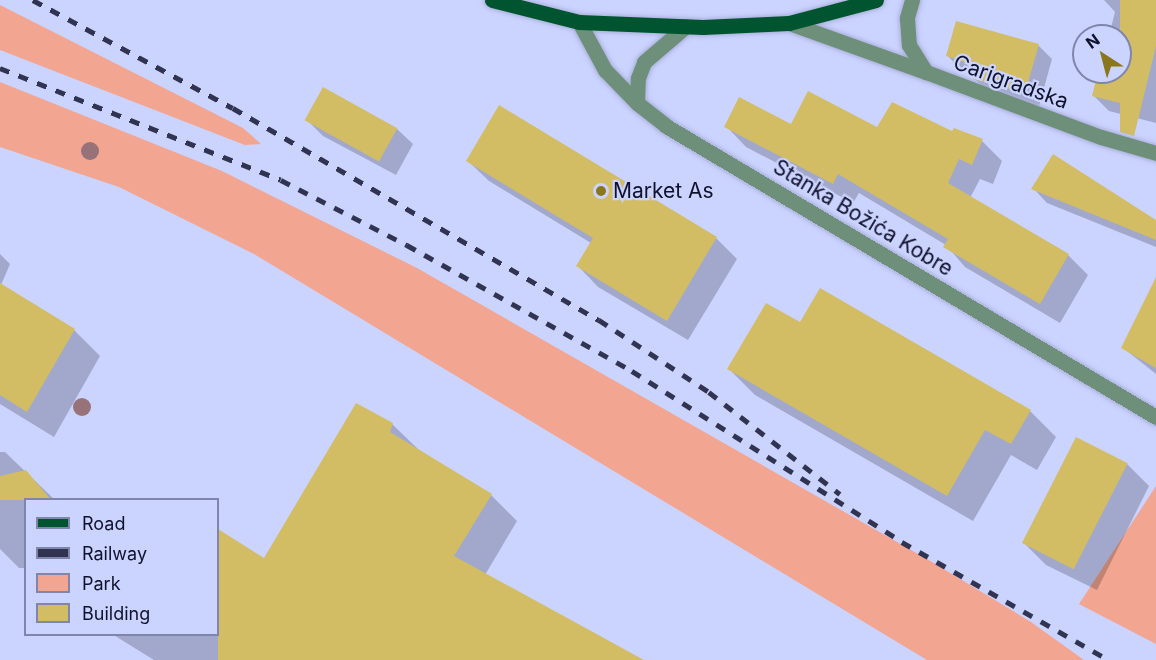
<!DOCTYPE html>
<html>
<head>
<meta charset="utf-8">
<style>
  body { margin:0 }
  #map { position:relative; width:1156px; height:660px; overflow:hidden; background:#cbd3ff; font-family:Inter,sans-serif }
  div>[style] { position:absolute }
  .green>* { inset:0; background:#f2a590 }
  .shadow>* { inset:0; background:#0003 }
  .building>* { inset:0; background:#d2bd64; transform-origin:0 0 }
  .roads { filter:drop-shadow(0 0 2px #a9b0d9) drop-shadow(0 0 2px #a9b0d9) }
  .minor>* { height:15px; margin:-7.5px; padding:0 7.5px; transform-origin:7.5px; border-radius:7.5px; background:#6e907a }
  .major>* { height:15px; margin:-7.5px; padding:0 7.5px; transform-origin:7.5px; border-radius:7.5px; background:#005530 }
  .rail>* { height:4.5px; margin-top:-2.25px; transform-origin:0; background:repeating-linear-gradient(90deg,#313451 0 10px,transparent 0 20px) }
  .trees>* { width:18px; height:18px; margin:-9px; border-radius:50%; background:#987279 }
  .dots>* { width:16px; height:16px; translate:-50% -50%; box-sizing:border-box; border:3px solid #cbd3ff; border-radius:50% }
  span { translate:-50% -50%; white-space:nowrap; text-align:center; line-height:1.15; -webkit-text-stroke:4.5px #cbd3ff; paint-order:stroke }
  .street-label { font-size:21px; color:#10122c }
  .poi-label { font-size:21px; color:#10122c }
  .left { translate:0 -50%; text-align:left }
  .legend { position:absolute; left:24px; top:498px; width:195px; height:138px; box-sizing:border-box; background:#cbd3ff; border:2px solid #8086ab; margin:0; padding:8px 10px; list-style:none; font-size:18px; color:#10122c }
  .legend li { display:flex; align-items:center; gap:12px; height:30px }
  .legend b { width:30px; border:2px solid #8086ab }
  .north { position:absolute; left:1072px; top:24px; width:60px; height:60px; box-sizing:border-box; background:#cbd3ff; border:2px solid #8086ab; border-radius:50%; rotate:324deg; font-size:16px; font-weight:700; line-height:24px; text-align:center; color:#10122c }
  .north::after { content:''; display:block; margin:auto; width:21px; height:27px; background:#8a771b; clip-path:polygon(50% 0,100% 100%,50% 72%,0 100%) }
</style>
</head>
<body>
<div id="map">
  <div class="green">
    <div style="clip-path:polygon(0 5px,243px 128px,261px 144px,245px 145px,0 50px)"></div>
    <div style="clip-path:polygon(0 82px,222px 171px,417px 268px,932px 562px,1031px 622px,1084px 660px,927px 660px,254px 254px,119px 187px,0 147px)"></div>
    <div style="clip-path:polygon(1156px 486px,1156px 644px,1079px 604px)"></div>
  </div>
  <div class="shadow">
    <div style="clip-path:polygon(1104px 0,1156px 0,1156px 123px,1109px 111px,1093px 95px,1099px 72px,1120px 72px,1120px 36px,1109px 36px,1115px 12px)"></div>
    <div style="clip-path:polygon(1038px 45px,1052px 59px,1039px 106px,988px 92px,974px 78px,976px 74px,961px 70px,948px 56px)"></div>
    <div style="clip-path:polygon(307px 120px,397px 129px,413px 144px,396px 175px,323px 136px)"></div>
    <div style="clip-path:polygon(726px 126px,878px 129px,953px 134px,982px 141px,1002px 161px,993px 184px,980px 179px,970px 198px,1068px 255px,1088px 275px,1060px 323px,965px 267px,946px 245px,859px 193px,853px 203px,746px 147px)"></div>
    <div style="clip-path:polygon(468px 161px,716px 238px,737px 259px,688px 340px,598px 287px,578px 266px,591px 243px,489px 181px)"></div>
    <div style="clip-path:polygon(1033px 188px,1156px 222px,1156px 247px,1047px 203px)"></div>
    <div style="clip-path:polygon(0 254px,10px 264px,1px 285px,74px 330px,100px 356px,54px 437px,0 404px)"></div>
    <div style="clip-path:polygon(1156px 307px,1156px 374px,1122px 347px)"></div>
    <div style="clip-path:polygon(801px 324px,1030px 411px,1056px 437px,1037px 470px,1011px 455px,973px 521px,755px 395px,729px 369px)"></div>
    <div style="clip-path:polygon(392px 424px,419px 450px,491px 495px,517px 521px,485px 575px,637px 660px,154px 660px,112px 634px,218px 634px,218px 531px,264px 560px)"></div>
    <div style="clip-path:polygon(0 452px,5px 452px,55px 500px,26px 500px,26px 568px,19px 568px,0 549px)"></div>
    <div style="clip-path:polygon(1127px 464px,1149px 486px,1097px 590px,1046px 565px,1024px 543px)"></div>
  </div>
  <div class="building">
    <div style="clip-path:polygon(1120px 0,1156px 0,1156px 46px,1134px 136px,1120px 132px,1120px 103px,1092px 96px,1098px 72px,1120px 72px)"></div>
    <div style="clip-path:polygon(956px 21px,1039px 44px,1025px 93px,973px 79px,976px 66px,946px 56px)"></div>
    <div style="left:323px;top:87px;width:85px;height:38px;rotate:29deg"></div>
    <div style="clip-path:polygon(808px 91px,877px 127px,892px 102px,952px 131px,954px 128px,983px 139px,972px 165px,959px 159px,948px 183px,1069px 254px,1040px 304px,943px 247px,948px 239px,838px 174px,833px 184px,724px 127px,739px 97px,791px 124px)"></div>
    <div style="clip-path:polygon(499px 105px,717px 237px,667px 321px,576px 266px,593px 238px,466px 161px)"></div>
    <div style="clip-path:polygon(1053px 154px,1156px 220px,1156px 240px,1031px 189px)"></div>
    <div style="clip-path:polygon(1156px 277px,1156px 368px,1121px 348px)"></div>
    <div style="clip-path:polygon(0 283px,75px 329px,27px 412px,0 395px)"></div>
    <div style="clip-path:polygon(820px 288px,1031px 410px,1011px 444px,985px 430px,947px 496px,727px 369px,766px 303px,800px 322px)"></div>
    <div style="clip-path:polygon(356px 403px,393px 423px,390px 432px,492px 494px,454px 556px,644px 660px,218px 660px,218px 529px,264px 558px)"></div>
    <div style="left:1076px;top:437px;width:58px;height:119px;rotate:27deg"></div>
    <div style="clip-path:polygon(26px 470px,51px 500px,0 500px,0 476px)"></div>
  </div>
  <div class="roads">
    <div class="minor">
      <div style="left:912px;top:0;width:19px;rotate:106deg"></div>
      <div style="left:907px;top:18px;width:27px;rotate:86deg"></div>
      <div style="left:909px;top:45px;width:32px;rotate:58deg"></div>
      <div style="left:926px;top:72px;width:187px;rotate:20.4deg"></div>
      <div style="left:1101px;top:137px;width:57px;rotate:16.2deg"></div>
      <div style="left:579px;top:22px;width:55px;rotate:61.6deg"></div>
      <div style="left:605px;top:70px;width:46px;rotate:45.9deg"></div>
      <div style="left:637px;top:103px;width:37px;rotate:38deg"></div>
      <div style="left:666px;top:126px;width:570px;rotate:30.71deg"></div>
      <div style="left:789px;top:23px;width:145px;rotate:19.7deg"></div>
      <div style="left:637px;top:103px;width:25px;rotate:-88deg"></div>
      <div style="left:638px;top:78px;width:17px;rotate:-69deg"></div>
      <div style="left:644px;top:62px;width:55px;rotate:-40.6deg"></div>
    </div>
    <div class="major">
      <div style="left:492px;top:0;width:90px;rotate:14.2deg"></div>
      <div style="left:579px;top:22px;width:124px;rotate:2.3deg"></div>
      <div style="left:703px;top:27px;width:86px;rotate:-2.7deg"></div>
      <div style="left:789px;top:23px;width:90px;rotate:-14.8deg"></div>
    </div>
  </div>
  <div class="rail">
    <div style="left:33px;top:0;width:227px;rotate:28.4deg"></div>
    <div style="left:233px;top:108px;width:423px;rotate:30.1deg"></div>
    <div style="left:599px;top:320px;width:131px;rotate:33.2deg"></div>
    <div style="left:709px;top:392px;width:166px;rotate:37.9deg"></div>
    <div style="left:0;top:68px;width:302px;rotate:21.7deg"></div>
    <div style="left:281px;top:180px;width:142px;rotate:27.3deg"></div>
    <div style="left:407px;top:245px;width:258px;rotate:29.2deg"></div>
    <div style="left:632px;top:371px;width:320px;rotate:32.3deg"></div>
    <div style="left:902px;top:542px;width:238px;rotate:29.7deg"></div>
  </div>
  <div class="trees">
    <div style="left:90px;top:151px"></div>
    <div style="left:82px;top:407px"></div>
  </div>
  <div class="dots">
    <div style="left:601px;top:191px;background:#8a771b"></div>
  </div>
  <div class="street-label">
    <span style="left:1011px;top:82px;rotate:20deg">Carigradska</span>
    <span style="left:863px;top:218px;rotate:31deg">Stanka Božića Kobre</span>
  </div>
  <div class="poi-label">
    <span class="left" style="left:613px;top:191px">Market As</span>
  </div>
  <ul class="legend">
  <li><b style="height:8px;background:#005530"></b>Road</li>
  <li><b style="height:8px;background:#313451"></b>Railway</li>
  <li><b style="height:16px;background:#f2a590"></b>Park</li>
  <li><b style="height:16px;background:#d2bd64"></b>Building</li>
  </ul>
  <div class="north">N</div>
</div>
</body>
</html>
